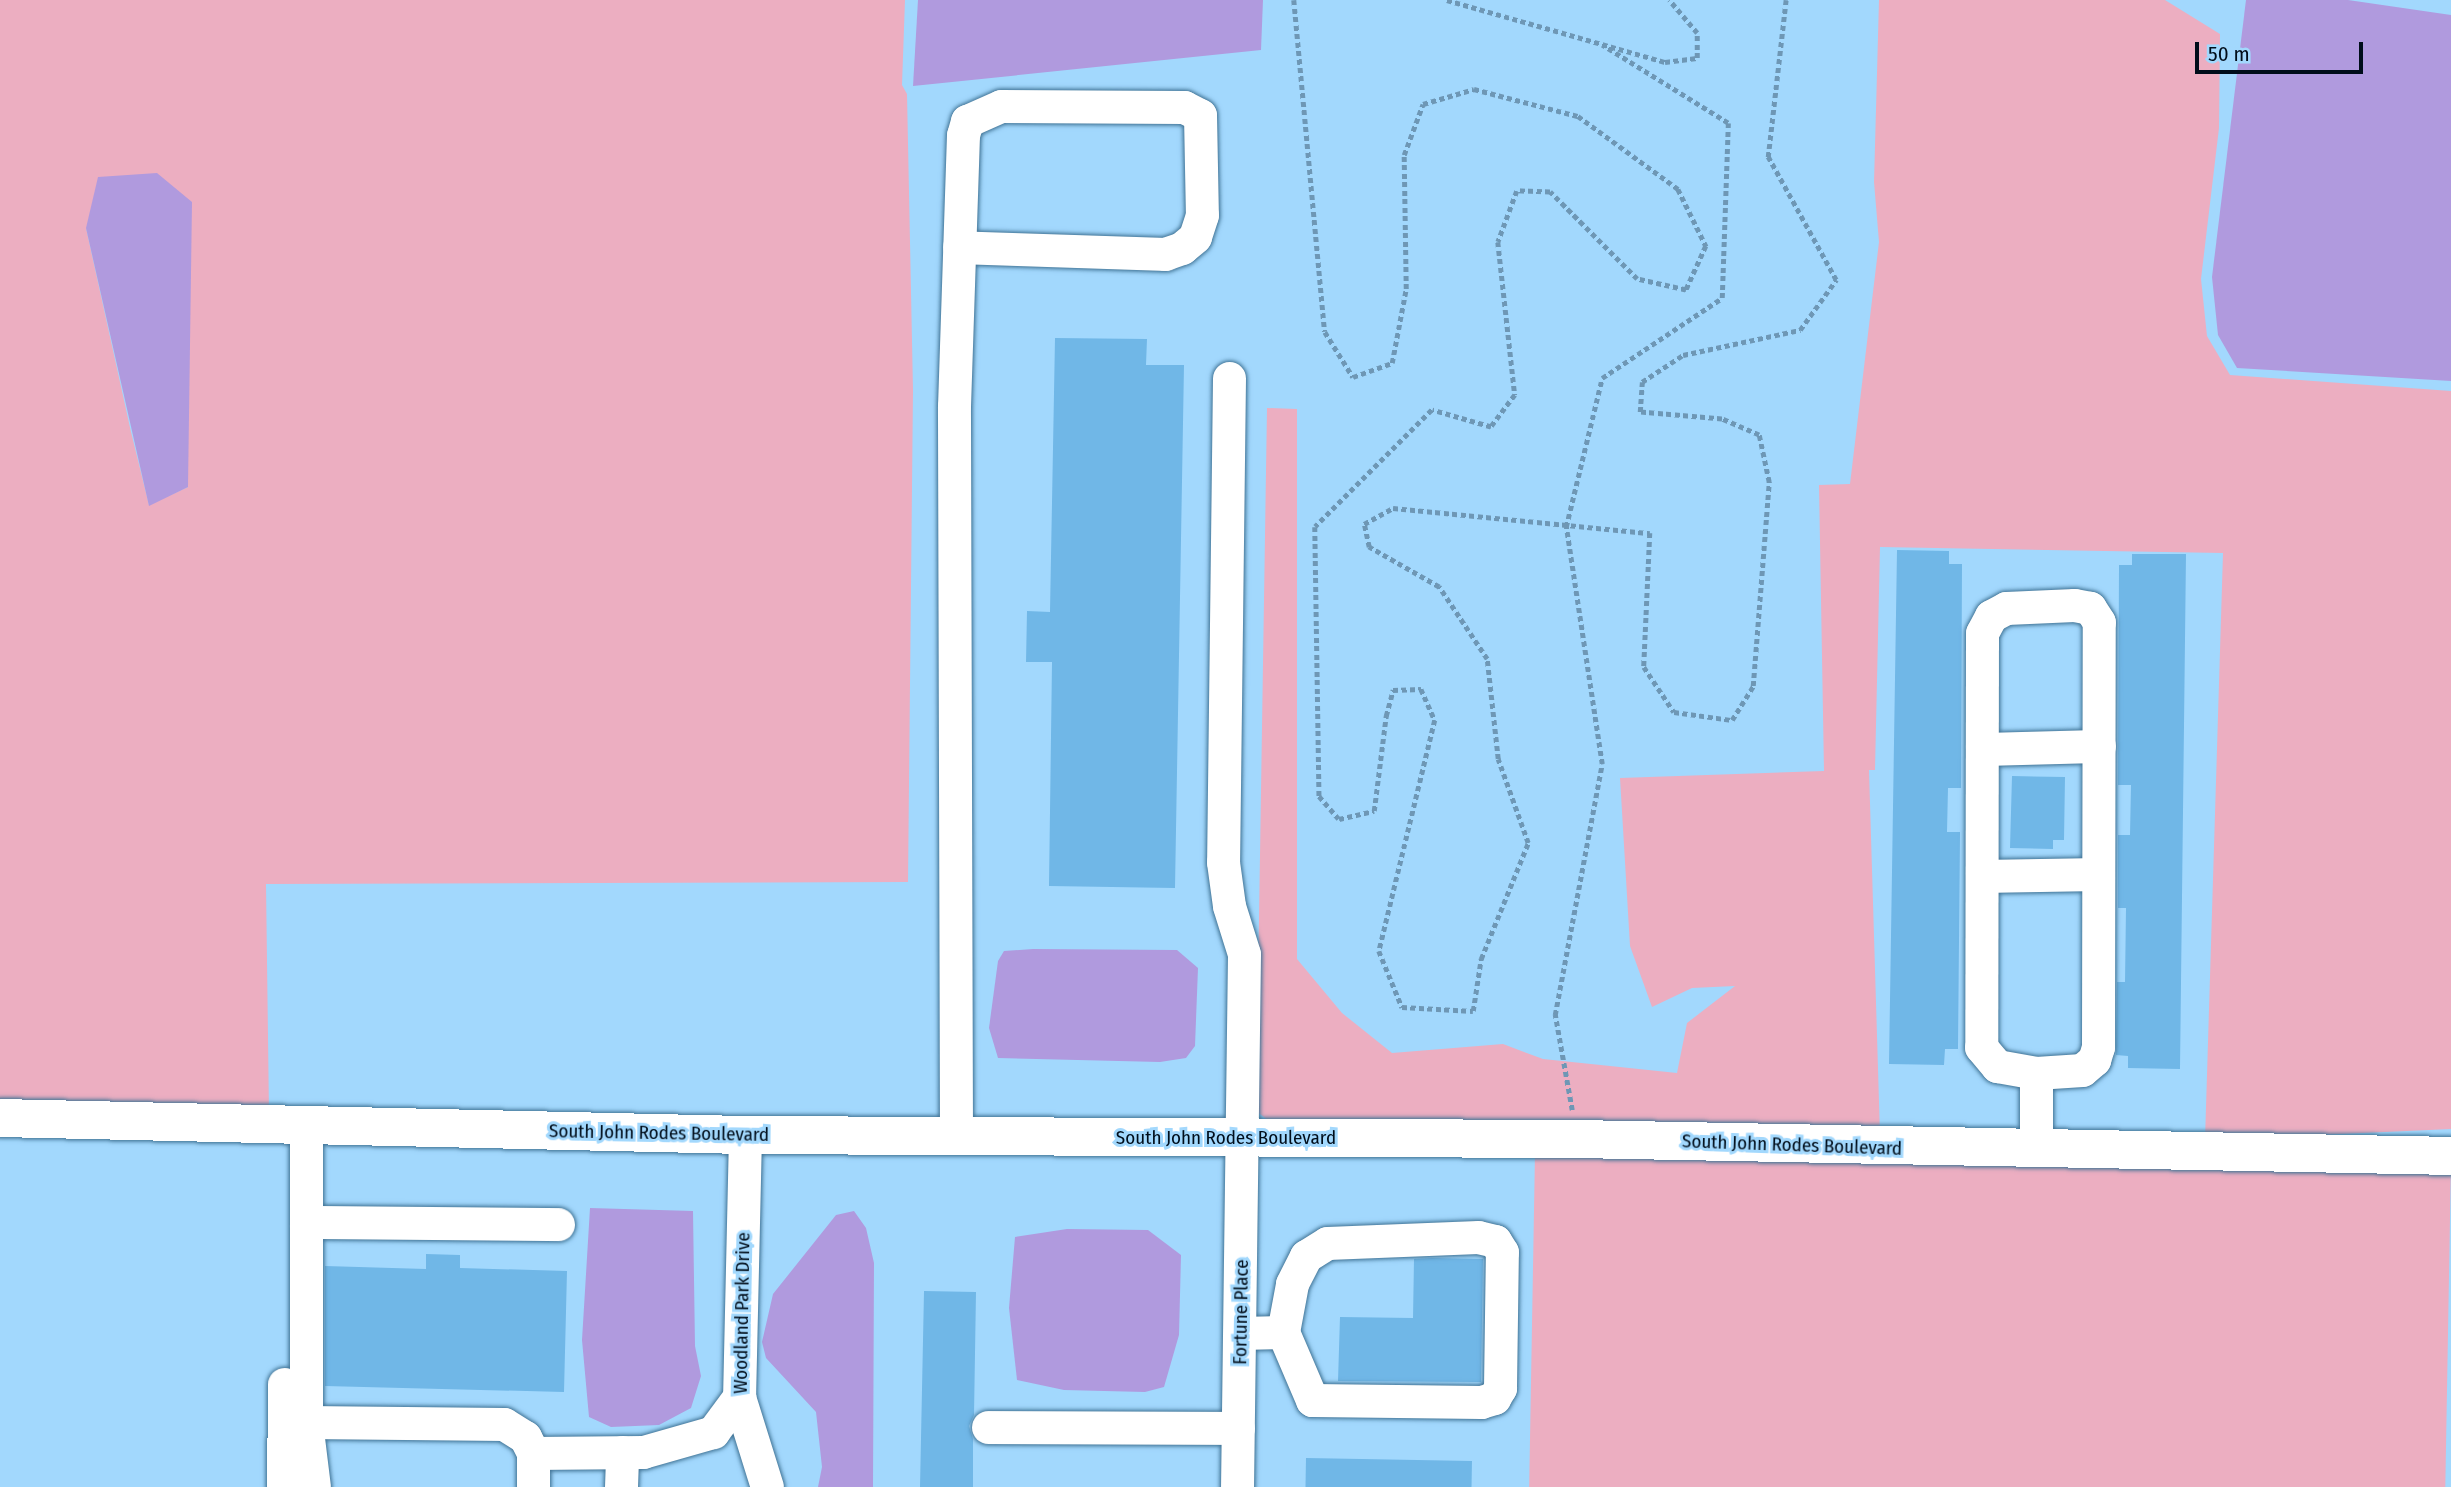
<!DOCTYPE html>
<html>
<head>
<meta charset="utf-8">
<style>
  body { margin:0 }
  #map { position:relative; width:2451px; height:1487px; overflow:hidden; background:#a2d8fd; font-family:"Fira Sans Condensed",sans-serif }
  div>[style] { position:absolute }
  .green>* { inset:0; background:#ecaec1; transform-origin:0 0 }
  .water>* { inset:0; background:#b09ade }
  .building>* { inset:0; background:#70b7e7; transform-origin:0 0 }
  .path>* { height:4.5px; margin-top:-2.25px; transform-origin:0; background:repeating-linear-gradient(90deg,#6e97b5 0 5px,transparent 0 8.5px) }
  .roads { filter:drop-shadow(0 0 2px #407395) drop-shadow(0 0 2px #407395) }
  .minor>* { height:33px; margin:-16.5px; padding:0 16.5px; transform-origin:16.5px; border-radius:16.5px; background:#fff }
  .major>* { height:38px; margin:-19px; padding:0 19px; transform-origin:19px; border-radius:19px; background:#fff }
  span { translate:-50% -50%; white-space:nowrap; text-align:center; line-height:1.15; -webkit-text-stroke:6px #a2d8fd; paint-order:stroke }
  .street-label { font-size:19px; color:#000d1a }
  .scale { position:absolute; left:2195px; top:42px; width:168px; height:32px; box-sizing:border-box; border:4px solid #000d1a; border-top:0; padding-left:9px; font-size:21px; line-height:24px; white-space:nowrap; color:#000d1a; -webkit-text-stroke:5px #a2d8fd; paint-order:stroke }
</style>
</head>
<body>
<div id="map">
  <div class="green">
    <div style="clip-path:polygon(evenodd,0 0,905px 0,902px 85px,907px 94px,913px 390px,908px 882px,266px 884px,269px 1113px,0 1107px,0 0,86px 228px,188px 487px,149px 505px,131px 432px,86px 228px)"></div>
    <div style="clip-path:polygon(1879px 0,2165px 0,2220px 34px,2219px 128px,2201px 279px,2207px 336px,2230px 375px,2451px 391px,2451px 1129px,2205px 1140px,2223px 553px,1880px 547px,1875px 770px,1869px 770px,1880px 1135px,1277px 1127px,1256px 1111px,1267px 408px,1297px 409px,1297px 959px,1342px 1013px,1392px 1053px,1503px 1044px,1543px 1059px,1677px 1073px,1687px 1023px,1735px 986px,1692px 988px,1652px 1007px,1630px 946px,1620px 778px,1824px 771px,1819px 485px,1850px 484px,1879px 242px,1874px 182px)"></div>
    <div style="left:1535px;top:1153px;width:916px;height:334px;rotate:1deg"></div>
  </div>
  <div class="water">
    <div style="clip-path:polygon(918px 0,1263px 0,1261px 50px,913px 86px)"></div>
    <div style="clip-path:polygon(2246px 0,2348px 0,2451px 15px,2451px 381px,2237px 368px,2218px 335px,2212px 277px)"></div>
    <div style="clip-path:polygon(157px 173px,192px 202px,188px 487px,149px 506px,86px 228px,98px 177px)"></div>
    <div style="clip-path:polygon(1033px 949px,1177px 950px,1198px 968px,1195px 1046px,1186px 1058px,1160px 1062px,998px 1058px,989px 1028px,998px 961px,1004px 951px)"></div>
    <div style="clip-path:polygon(590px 1208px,693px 1211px,695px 1346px,701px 1376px,691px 1408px,659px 1425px,611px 1427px,589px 1417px,582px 1340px)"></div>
    <div style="clip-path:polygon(854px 1211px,866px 1228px,874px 1263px,873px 1487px,818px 1487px,822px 1467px,816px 1412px,766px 1358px,762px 1342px,773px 1294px,836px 1215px)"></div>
    <div style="clip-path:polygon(1067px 1229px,1148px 1230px,1181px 1255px,1179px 1335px,1164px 1387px,1145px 1392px,1064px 1390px,1017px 1380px,1009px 1308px,1015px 1237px)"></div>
  </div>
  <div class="building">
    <div style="clip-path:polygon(1055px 338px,1147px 339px,1146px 365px,1184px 365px,1175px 888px,1049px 886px,1052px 662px,1026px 662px,1027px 611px,1050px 612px)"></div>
    <div style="clip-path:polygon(1897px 550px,1949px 551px,1949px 564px,1962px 564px,1961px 788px,1948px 788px,1947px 832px,1960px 832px,1958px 1049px,1945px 1049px,1944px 1065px,1889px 1064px)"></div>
    <div style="clip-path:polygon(2132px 554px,2186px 554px,2180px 1069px,2128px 1068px,2128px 1056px,2116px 1055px,2117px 982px,2125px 982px,2126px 908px,2118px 908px,2118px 835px,2130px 835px,2131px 785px,2118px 785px,2119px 565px,2132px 565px)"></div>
    <div style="clip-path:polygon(2012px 776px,2065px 777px,2064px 840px,2053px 840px,2053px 849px,2010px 848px)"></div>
    <div style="clip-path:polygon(426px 1254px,460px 1255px,460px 1268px,567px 1271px,564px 1392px,325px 1386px,325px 1266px,426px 1269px)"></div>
    <div style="clip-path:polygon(1432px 1258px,1483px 1259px,1481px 1382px,1338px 1381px,1340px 1317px,1413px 1318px,1414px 1259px)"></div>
    <div style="clip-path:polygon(924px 1291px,976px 1292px,974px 1415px,969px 1426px,973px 1439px,973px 1487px,920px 1487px)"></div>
    <div style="left:1306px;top:1458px;width:166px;height:29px;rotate:1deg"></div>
  </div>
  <div class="path">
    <div style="left:1294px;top:0;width:333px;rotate:84.7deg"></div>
    <div style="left:1325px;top:332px;width:53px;rotate:58.1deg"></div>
    <div style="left:1353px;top:377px;width:41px;rotate:-19.7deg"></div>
    <div style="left:1392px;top:363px;width:75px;rotate:-79.3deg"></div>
    <div style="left:1406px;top:289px;width:134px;rotate:-90.9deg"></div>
    <div style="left:1404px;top:155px;width:54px;rotate:-69.6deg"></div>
    <div style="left:1423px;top:104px;width:53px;rotate:-16.4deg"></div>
    <div style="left:1474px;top:89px;width:107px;rotate:14.6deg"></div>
    <div style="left:1578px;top:116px;width:124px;rotate:36.1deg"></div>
    <div style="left:1678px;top:189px;width:64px;rotate:63.8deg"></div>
    <div style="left:1706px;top:246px;width:48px;rotate:114.4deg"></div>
    <div style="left:1686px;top:290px;width:50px;rotate:-167.3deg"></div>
    <div style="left:1637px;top:279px;width:123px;rotate:-135deg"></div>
    <div style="left:1550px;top:192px;width:33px;rotate:-178deg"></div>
    <div style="left:1517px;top:191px;width:54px;rotate:110.4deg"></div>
    <div style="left:1498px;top:242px;width:154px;rotate:83.7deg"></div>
    <div style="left:1515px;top:395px;width:40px;rotate:127deg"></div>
    <div style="left:1491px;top:427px;width:61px;rotate:-163.9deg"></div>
    <div style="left:1432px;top:410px;width:165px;rotate:135deg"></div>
    <div style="left:1315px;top:527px;width:269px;rotate:89.1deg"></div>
    <div style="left:1319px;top:796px;width:30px;rotate:49deg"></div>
    <div style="left:1339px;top:819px;width:36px;rotate:-13deg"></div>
    <div style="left:1374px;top:811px;width:96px;rotate:-82.8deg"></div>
    <div style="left:1386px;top:716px;width:27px;rotate:-75deg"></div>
    <div style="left:1393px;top:690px;width:28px;rotate:-2deg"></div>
    <div style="left:1421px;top:689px;width:34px;rotate:66deg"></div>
    <div style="left:1435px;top:720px;width:238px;rotate:103.6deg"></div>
    <div style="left:1379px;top:951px;width:61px;rotate:67.7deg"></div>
    <div style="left:1402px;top:1007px;width:71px;rotate:3.2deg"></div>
    <div style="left:1473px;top:1011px;width:53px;rotate:-81.3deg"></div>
    <div style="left:1481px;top:959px;width:125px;rotate:-67.9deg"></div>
    <div style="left:1528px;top:843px;width:89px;rotate:-109.7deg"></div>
    <div style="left:1498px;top:759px;width:101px;rotate:-96.3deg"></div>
    <div style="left:1487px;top:659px;width:87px;rotate:-123.7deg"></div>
    <div style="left:1439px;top:587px;width:81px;rotate:-150.3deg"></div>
    <div style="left:1369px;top:547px;width:24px;rotate:-102deg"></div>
    <div style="left:1364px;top:524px;width:33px;rotate:-29deg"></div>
    <div style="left:1393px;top:508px;width:258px;rotate:5.6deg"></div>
    <div style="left:1650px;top:533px;width:134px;rotate:92.6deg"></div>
    <div style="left:1644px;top:667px;width:54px;rotate:56.3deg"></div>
    <div style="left:1674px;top:712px;width:59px;rotate:7.9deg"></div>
    <div style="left:1732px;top:720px;width:40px;rotate:-58deg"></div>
    <div style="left:1753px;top:686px;width:205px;rotate:-85.5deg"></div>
    <div style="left:1769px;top:482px;width:48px;rotate:-102deg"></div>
    <div style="left:1759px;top:435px;width:40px;rotate:-156.6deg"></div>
    <div style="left:1722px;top:419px;width:82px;rotate:-175.1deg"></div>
    <div style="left:1640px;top:412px;width:30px;rotate:-86deg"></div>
    <div style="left:1642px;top:382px;width:49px;rotate:-33.4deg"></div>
    <div style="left:1683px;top:355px;width:120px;rotate:-12.1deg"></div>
    <div style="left:1800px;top:330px;width:62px;rotate:-54.2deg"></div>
    <div style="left:1836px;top:280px;width:141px;rotate:-118.9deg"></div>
    <div style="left:1768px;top:157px;width:158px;rotate:-83.5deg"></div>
    <div style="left:1447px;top:0;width:227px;rotate:15.9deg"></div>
    <div style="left:1665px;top:62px;width:32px;rotate:-7deg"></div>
    <div style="left:1697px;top:58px;width:25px;rotate:-90deg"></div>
    <div style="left:1697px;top:33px;width:43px;rotate:-130.3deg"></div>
    <div style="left:1572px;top:1110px;width:97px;rotate:-100.1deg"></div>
    <div style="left:1555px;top:1015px;width:255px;rotate:-79.4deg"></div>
    <div style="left:1602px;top:764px;width:240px;rotate:-98.6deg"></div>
    <div style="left:1566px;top:527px;width:153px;rotate:-76.4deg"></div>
    <div style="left:1602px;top:378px;width:144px;rotate:-33.7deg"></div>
    <div style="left:1722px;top:298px;width:175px;rotate:-88deg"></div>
    <div style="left:1728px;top:123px;width:148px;rotate:-148.2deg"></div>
  </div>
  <div class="roads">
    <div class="minor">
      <div style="left:1229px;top:378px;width:484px;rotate:90.7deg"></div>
      <div style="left:1223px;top:862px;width:44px;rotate:82.2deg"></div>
      <div style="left:1229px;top:906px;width:50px;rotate:72.6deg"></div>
      <div style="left:1244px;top:954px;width:533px;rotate:90.75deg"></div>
      <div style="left:1982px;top:749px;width:117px;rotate:-1.5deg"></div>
      <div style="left:1982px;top:876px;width:116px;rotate:-1deg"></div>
      <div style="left:306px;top:1125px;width:297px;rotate:90deg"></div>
      <div style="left:306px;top:1422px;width:65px;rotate:83deg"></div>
      <div style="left:745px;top:1135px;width:262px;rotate:91.3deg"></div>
      <div style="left:739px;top:1397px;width:94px;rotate:72.7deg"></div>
      <div style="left:956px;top:1136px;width:730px;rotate:-90.16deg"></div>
      <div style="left:954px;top:406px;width:271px;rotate:-88.1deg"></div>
      <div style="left:963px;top:135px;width:15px;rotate:-74deg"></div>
      <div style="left:967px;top:121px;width:37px;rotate:-24deg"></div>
      <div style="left:1001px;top:106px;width:183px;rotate:0.3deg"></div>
      <div style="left:1184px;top:107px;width:18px;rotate:27deg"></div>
      <div style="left:1200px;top:115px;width:100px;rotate:88.9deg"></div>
      <div style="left:1202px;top:215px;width:23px;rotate:108deg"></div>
      <div style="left:1195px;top:237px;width:17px;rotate:140deg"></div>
      <div style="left:1182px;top:248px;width:18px;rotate:161deg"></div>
      <div style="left:1165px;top:254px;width:206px;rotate:-178.1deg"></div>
      <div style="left:2036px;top:1149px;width:76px;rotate:-90deg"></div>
      <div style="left:2036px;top:1073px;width:46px;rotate:-3.7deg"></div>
      <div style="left:2082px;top:1070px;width:16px;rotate:-40deg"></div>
      <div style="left:2094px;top:1060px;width:14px;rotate:-73deg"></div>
      <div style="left:2098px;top:1047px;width:425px;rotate:-89.9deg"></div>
      <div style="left:2099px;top:622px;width:17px;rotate:-123deg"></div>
      <div style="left:2090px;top:608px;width:16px;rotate:-169deg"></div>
      <div style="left:2074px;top:605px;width:68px;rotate:177.5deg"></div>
      <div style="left:2006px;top:608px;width:17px;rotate:152deg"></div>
      <div style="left:1991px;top:616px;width:19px;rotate:118deg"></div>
      <div style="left:1982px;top:633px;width:414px;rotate:90.1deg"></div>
      <div style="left:1981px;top:1047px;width:25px;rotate:50deg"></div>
      <div style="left:1997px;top:1066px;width:40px;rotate:10deg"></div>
      <div style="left:306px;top:1222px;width:252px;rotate:0.5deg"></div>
      <div style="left:1240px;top:1333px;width:43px;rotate:-1.3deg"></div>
      <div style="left:1283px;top:1332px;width:74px;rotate:66.9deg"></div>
      <div style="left:1312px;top:1400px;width:169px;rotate:0.7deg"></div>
      <div style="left:1481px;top:1402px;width:14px;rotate:-17deg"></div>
      <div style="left:1494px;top:1398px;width:12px;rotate:-59deg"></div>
      <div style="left:1500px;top:1388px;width:136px;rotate:-89.2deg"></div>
      <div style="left:1502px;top:1252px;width:13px;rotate:-122deg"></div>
      <div style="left:1495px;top:1241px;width:17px;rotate:-167deg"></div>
      <div style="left:1478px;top:1237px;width:151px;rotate:177.7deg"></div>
      <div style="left:1327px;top:1243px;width:25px;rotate:148deg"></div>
      <div style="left:1306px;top:1256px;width:31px;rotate:117deg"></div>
      <div style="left:1292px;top:1284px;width:49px;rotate:100.6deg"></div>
      <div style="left:306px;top:1422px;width:198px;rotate:0.6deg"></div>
      <div style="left:504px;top:1424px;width:25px;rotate:32deg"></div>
      <div style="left:525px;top:1437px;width:18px;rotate:63deg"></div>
      <div style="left:533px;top:1453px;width:34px;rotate:90deg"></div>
      <div style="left:988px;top:1427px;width:250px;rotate:0.2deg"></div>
      <div style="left:533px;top:1453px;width:110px;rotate:-0.5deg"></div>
      <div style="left:643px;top:1452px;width:73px;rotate:-15.9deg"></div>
      <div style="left:713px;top:1432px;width:44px;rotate:-53.4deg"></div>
      <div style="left:283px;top:1487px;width:103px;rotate:-89.4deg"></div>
      <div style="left:621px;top:1487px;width:35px;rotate:-88deg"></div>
    </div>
    <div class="major">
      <div style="left:0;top:1118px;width:745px;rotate:1.31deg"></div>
      <div style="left:745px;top:1135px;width:832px;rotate:0.28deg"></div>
      <div style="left:1577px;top:1139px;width:874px;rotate:1.11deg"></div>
    </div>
  </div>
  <div class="street-label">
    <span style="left:659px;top:1133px;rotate:1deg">South John Rodes Boulevard</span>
    <span style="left:1226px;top:1138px">South John Rodes Boulevard</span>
    <span style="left:1792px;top:1145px;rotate:2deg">South John Rodes Boulevard</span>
    <span style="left:1241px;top:1312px;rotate:-89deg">Fortune Place</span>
    <span style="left:742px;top:1313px;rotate:-89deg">Woodland Park Drive</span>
  </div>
  <div class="scale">50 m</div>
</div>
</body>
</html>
